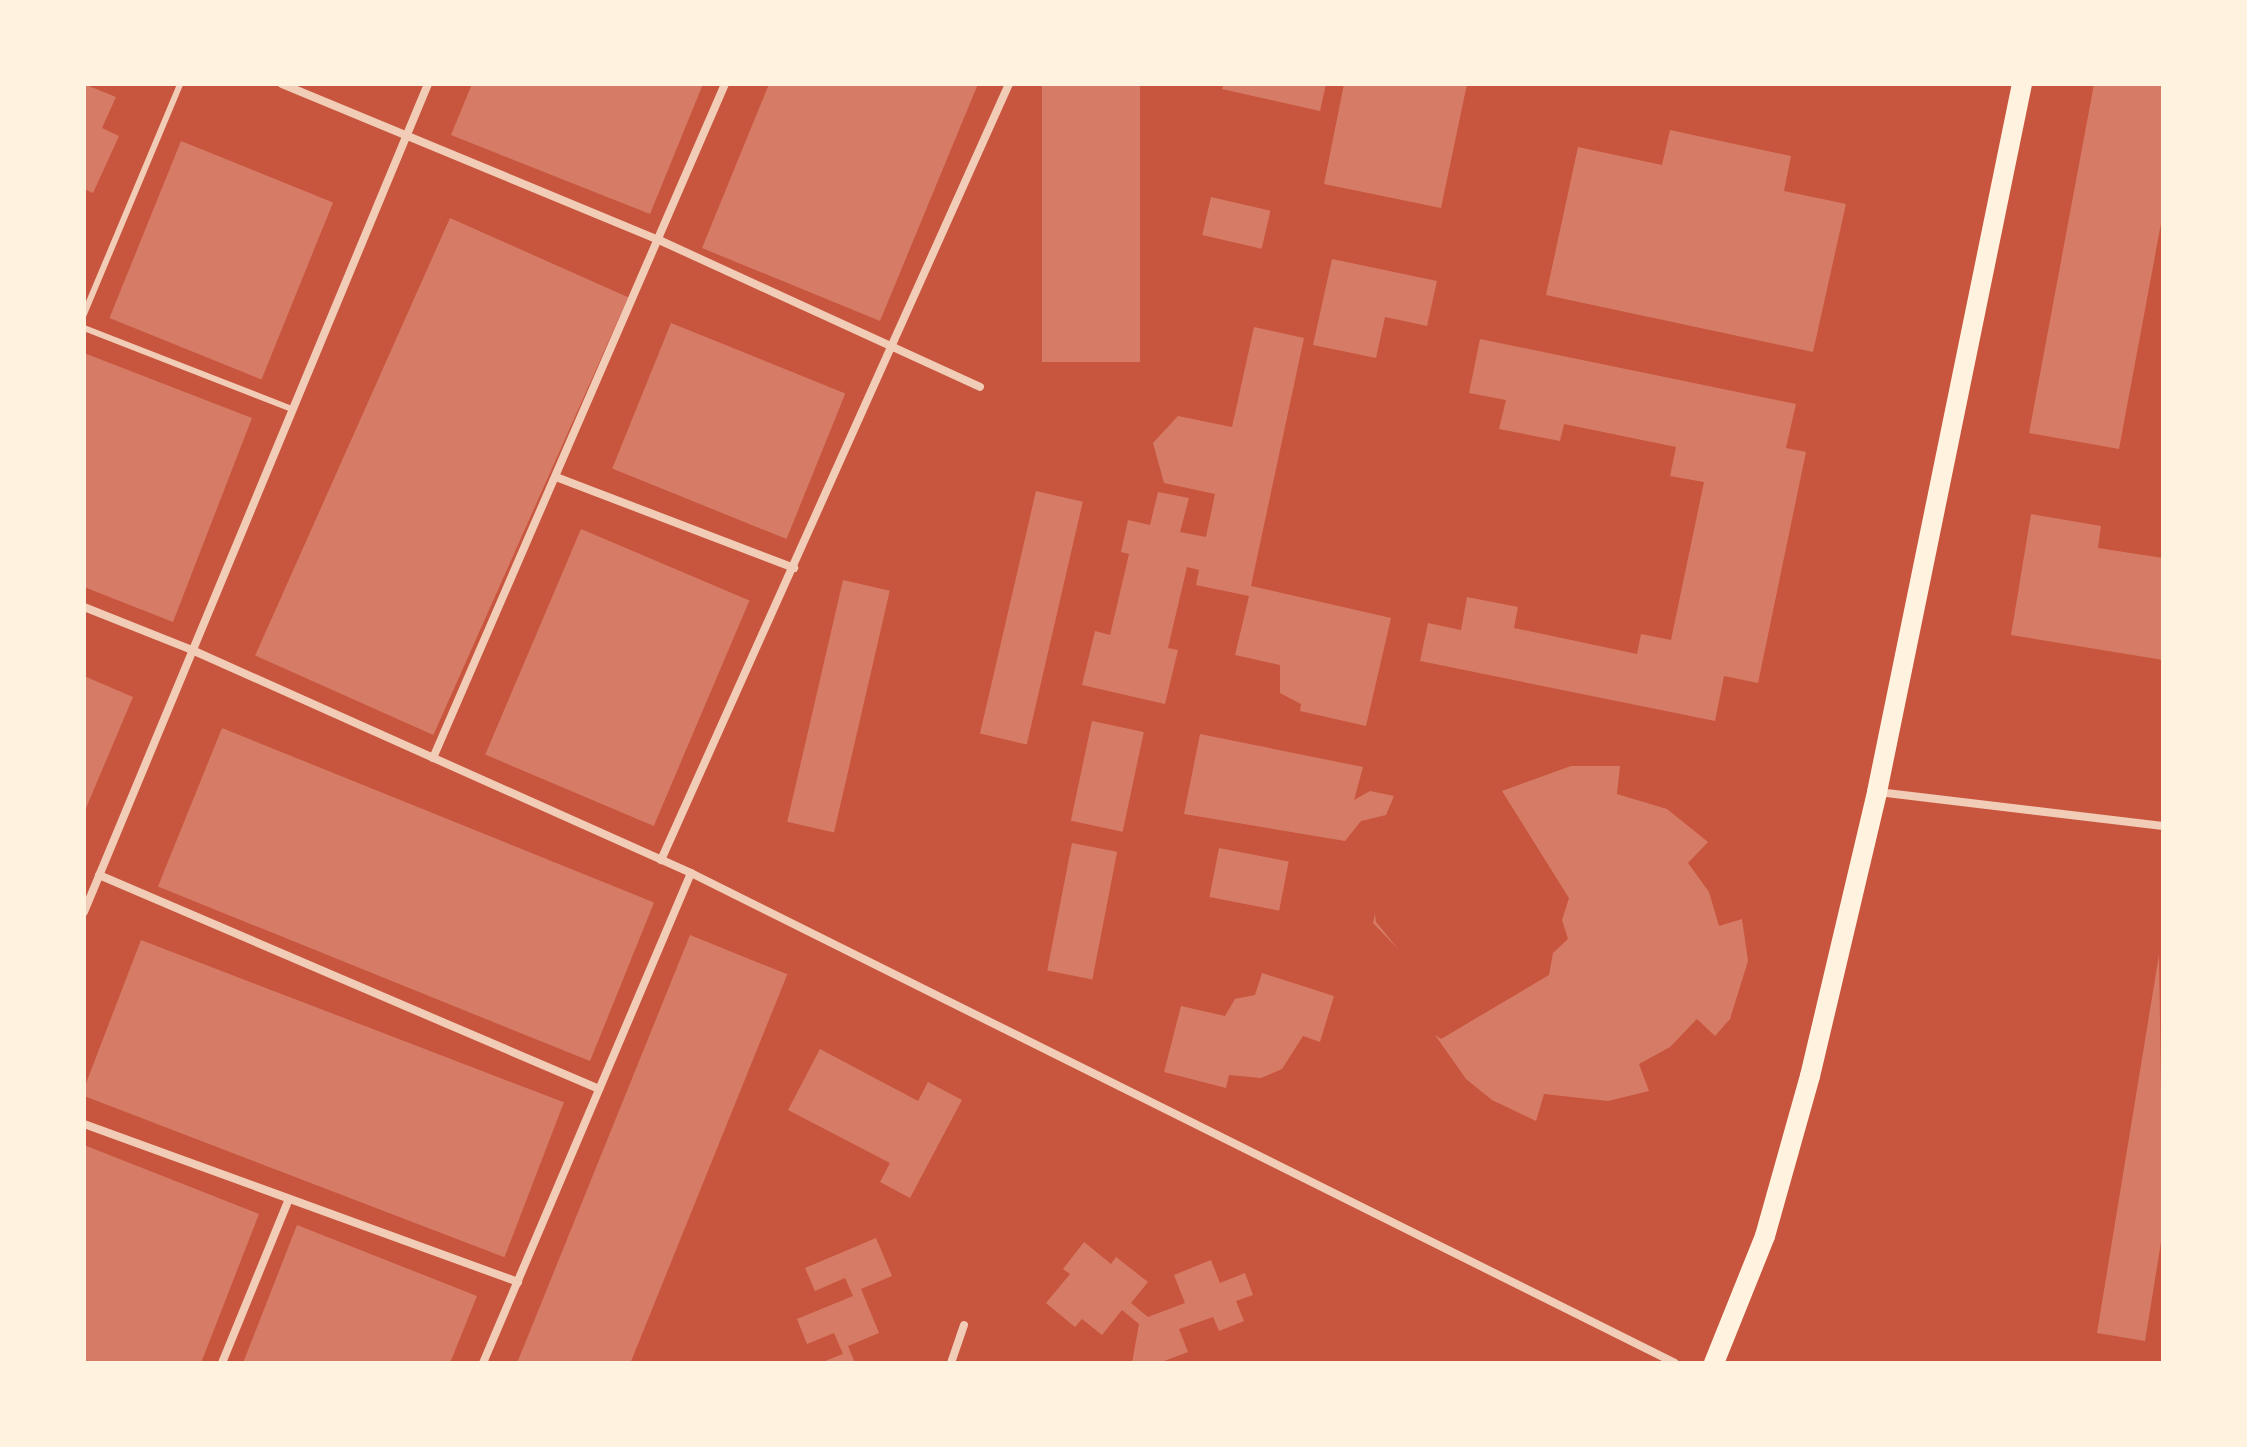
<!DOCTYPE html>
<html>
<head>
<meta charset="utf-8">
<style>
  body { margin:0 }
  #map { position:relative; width:2247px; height:1447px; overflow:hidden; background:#c8553d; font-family:Lato,sans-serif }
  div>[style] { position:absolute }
  .building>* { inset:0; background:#d67c66; transform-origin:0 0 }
  .service>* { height:6px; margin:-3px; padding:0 3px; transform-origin:3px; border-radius:3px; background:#f1ccb7 }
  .minor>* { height:8px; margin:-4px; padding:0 4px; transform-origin:4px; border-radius:4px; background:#f1ccb7 }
  .primary>* { height:20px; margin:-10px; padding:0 10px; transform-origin:10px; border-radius:10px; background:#fff3e0 }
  span { translate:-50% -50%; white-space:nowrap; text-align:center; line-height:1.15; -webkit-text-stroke:6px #fff3e0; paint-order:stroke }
  .frame { position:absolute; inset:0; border:86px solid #fff3e0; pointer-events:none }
</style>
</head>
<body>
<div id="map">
  <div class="building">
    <div style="clip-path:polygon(84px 84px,116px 97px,102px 128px,119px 136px,93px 193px,84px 189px)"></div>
    <div style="clip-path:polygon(472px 84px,703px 84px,650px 214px,451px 135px)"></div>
    <div style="clip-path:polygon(769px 84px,978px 84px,880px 321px,702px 248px)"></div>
    <div style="left:1042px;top:84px;width:98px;height:278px"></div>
    <div style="clip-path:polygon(1224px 84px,1326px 84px,1320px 111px,1222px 89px)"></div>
    <div style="clip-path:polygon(1344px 84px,1467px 84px,1441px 208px,1324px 184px)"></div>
    <div style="clip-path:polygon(2094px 84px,2163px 84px,2163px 213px,2119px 449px,2029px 433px)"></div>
    <div style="clip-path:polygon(1670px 130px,1791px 156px,1784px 191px,1846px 204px,1813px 352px,1546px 295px,1578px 147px,1662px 165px)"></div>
    <div style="left:181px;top:141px;width:164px;height:191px;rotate:22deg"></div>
    <div style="left:1211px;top:197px;width:61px;height:39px;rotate:13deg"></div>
    <div style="left:450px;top:218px;width:195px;height:479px;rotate:24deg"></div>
    <div style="clip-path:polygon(1332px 259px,1437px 281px,1427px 326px,1385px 317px,1376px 358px,1313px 345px)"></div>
    <div style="left:671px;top:323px;width:188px;height:157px;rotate:22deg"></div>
    <div style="clip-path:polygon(1254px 327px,1304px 338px,1251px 586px,1391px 618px,1366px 726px,1300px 711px,1301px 704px,1280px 693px,1280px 665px,1235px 655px,1249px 596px,1196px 585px,1199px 570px,1187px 567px,1168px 648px,1178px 650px,1165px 704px,1082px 685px,1095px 631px,1110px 635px,1129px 554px,1121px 552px,1128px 520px,1150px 525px,1158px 492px,1189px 498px,1180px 532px,1206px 537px,1215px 494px,1164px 483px,1153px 443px,1178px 416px,1232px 427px)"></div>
    <div style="clip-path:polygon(1480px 339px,1796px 404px,1786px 448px,1806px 452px,1758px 683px,1724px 676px,1715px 721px,1420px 661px,1428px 623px,1461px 630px,1467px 597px,1518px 607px,1514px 628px,1637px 654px,1641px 634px,1671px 640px,1704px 482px,1670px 476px,1676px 447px,1564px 424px,1560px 441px,1499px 429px,1506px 400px,1469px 393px)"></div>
    <div style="clip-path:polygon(84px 353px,252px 418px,173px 622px,84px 587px)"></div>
    <div style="left:1036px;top:491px;width:48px;height:249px;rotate:13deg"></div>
    <div style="clip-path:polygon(2031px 514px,2101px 526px,2098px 548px,2163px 558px,2163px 660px,2011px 635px)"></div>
    <div style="left:581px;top:529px;width:183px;height:245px;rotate:23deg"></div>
    <div style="left:843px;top:580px;width:48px;height:248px;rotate:13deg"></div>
    <div style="clip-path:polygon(84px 676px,133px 697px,86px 808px,84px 807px)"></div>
    <div style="left:1092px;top:721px;width:53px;height:102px;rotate:12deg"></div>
    <div style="left:222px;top:728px;width:466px;height:171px;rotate:22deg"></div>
    <div style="clip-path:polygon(1200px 734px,1363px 767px,1354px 800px,1370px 791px,1394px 796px,1386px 815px,1361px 821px,1345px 841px,1184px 814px)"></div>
    <div style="clip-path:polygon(1571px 766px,1620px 766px,1617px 794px,1667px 809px,1708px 842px,1688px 863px,1709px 892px,1719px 926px,1742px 919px,1748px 961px,1730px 1019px,1715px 1036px,1697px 1019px,1670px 1047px,1639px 1064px,1649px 1091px,1608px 1101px,1544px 1094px,1536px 1121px,1492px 1100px,1466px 1079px,1435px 1035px,1441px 1039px,1549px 975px,1553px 953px,1568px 939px,1562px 920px,1569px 898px,1502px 791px)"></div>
    <div style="left:1072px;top:843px;width:46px;height:130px;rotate:11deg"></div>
    <div style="left:1219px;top:848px;width:71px;height:50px;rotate:11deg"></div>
    <div style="clip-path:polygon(1375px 914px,1376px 922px,1399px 950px,1373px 923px)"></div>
    <div style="left:690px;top:935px;width:105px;height:462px;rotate:22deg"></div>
    <div style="left:141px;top:940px;width:453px;height:166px;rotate:21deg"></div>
    <div style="clip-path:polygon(2159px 955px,2163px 1230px,2145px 1341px,2097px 1333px)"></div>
    <div style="clip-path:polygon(1262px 973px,1334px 996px,1320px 1042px,1303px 1036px,1282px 1069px,1261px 1078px,1229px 1075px,1226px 1088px,1164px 1072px,1181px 1006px,1225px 1016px,1235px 999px,1255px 995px)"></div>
    <div style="clip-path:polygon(820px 1049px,918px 1101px,928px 1082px,962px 1100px,910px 1198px,880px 1182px,890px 1163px,788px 1110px)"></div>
    <div style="clip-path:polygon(84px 1145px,259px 1214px,201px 1363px,84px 1363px)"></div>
    <div style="clip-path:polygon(297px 1225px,477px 1296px,450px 1363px,243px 1363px)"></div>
    <div style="clip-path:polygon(876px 1238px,892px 1276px,861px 1289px,879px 1333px,848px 1346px,855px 1363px,820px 1363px,843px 1354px,834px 1333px,807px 1344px,797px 1319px,853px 1296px,845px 1278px,815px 1291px,805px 1268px)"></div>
    <div style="clip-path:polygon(1084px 1242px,1111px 1264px,1116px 1257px,1148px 1282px,1131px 1303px,1148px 1317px,1185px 1303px,1174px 1275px,1211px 1260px,1220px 1283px,1245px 1273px,1253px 1295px,1236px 1301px,1244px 1321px,1219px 1331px,1213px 1317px,1179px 1329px,1188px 1352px,1159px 1363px,1132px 1363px,1139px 1324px,1122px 1310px,1102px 1335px,1082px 1319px,1075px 1327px,1046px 1303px,1070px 1274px,1063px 1269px)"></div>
  </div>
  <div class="service">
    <div style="left:84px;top:314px;width:249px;rotate:-67.3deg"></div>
    <div style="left:84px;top:328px;width:223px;rotate:21.3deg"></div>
  </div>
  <div class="minor">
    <div style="left:282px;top:84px;width:408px;rotate:22.5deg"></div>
    <div style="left:659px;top:240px;width:353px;rotate:24.6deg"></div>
    <div style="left:556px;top:477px;width:255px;rotate:20.9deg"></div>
    <div style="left:84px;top:607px;width:116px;rotate:21.7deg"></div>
    <div style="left:192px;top:650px;width:547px;rotate:24.08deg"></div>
    <div style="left:691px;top:873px;width:1099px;rotate:26.47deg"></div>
    <div style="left:433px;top:758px;width:735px;rotate:-66.58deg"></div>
    <div style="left:1878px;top:792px;width:287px;rotate:6.8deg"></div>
    <div style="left:661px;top:860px;width:850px;rotate:-65.85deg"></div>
    <div style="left:99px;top:875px;width:544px;rotate:23.17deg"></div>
    <div style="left:84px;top:912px;width:897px;rotate:-67.44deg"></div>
    <div style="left:84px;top:1124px;width:462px;rotate:20deg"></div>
    <div style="left:222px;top:1363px;width:177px;rotate:-67.8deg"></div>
    <div style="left:483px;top:1363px;width:532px;rotate:-67deg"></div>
    <div style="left:951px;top:1363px;width:40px;rotate:-71.1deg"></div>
  </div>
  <div class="primary">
    <div style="left:1714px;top:1363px;width:137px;rotate:-68.1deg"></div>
    <div style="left:1765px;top:1236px;width:166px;rotate:-74.3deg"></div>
    <div style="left:1810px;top:1076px;width:292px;rotate:-76.7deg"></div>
    <div style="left:1877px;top:792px;width:723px;rotate:-78.43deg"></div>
  </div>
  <div class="frame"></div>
</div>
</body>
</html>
